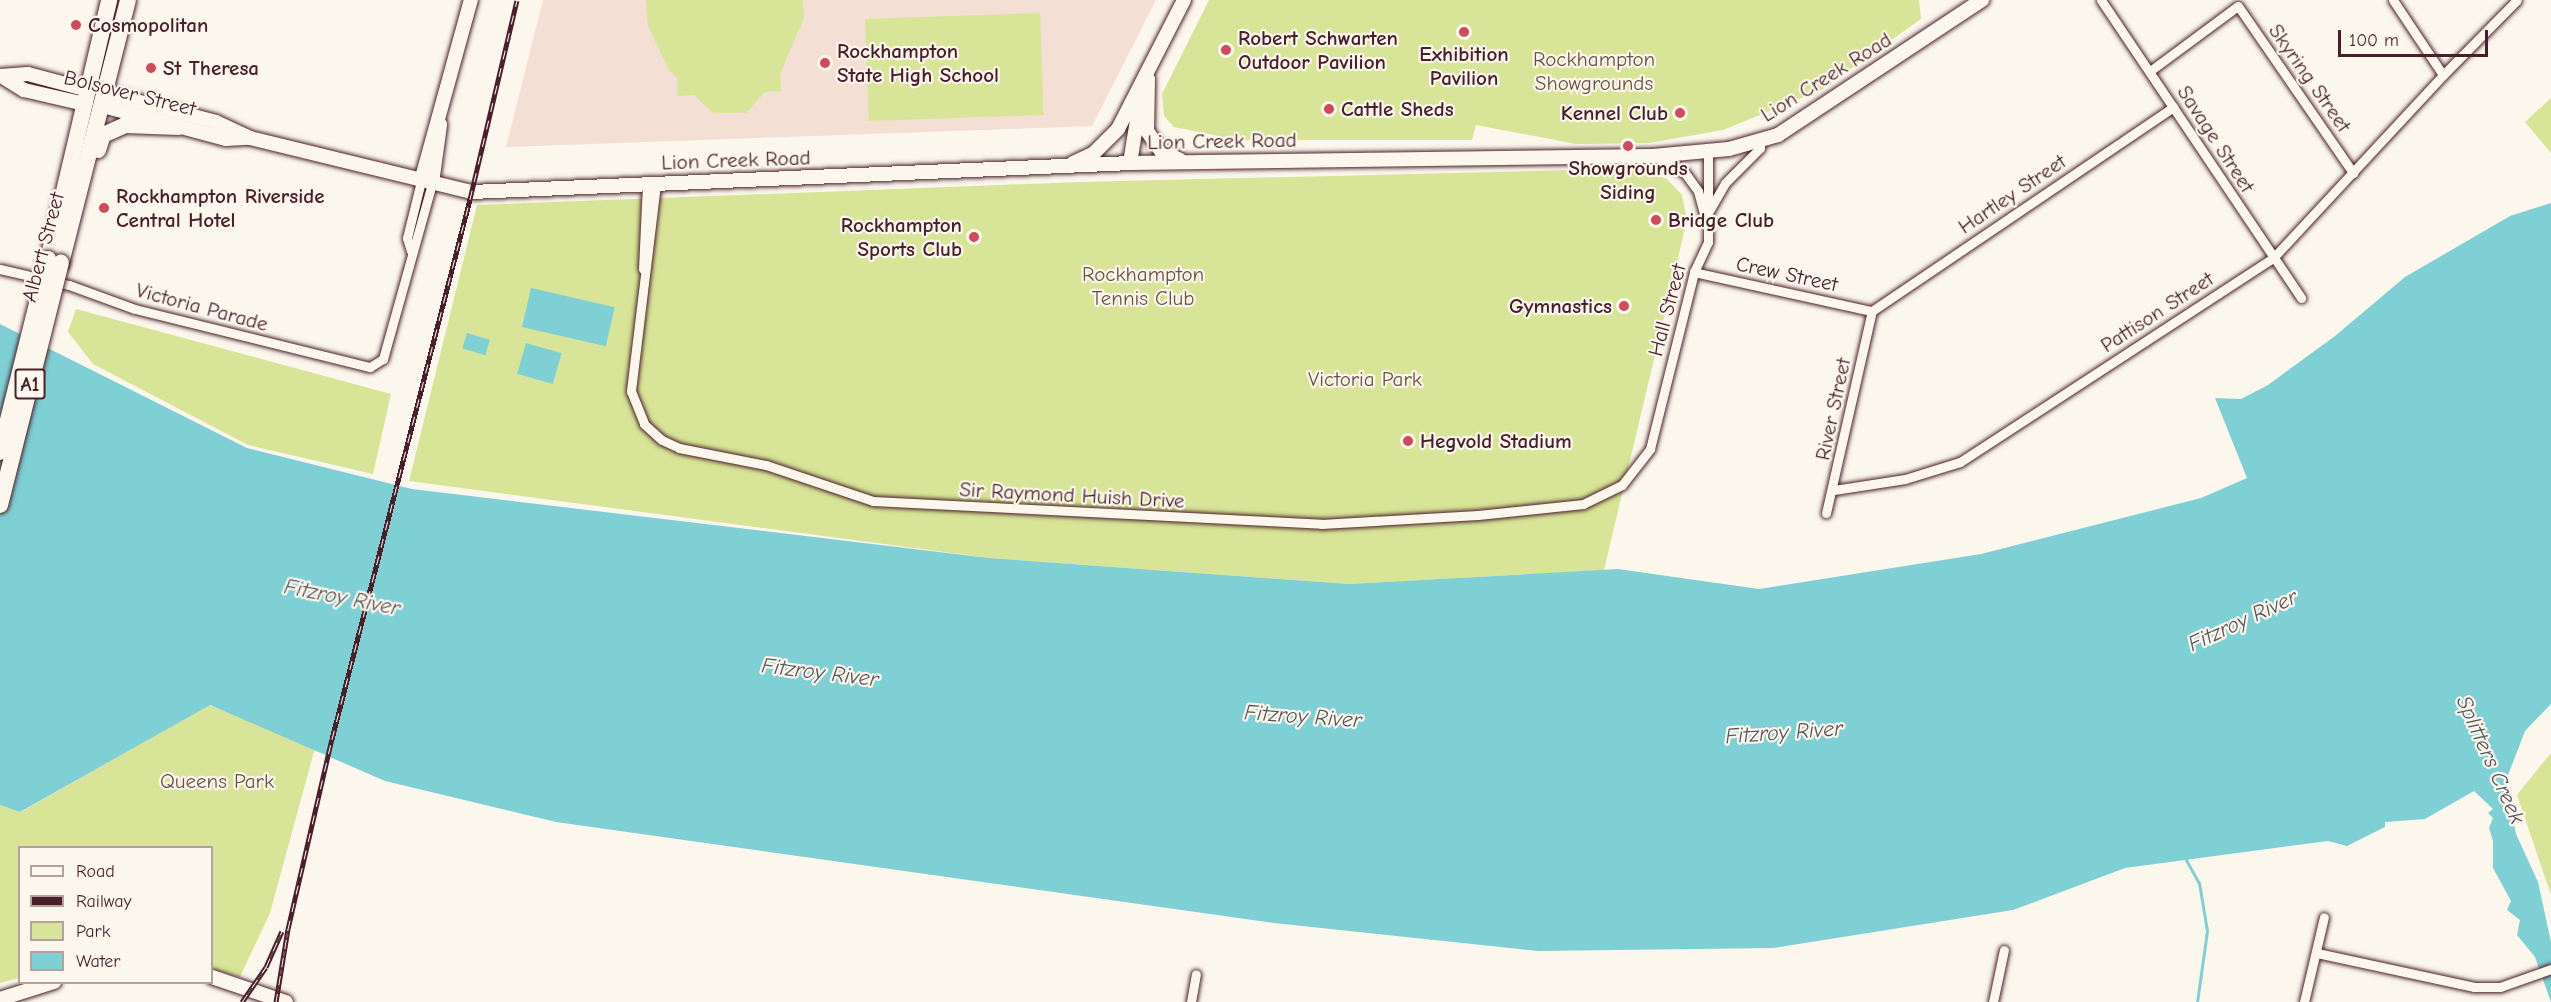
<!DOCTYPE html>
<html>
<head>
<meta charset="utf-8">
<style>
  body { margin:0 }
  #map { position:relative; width:2551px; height:1002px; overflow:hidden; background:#fbf7ec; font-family:"Comic Neue",sans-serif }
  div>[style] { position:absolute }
  .built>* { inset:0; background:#f3dfd4 }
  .green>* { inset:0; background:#d8e497; transform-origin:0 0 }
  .water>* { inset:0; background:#7fd0d5; transform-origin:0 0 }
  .stream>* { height:3px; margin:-1.5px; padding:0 1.5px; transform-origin:1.5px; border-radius:1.5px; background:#7fd0d5 }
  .roads { filter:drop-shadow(0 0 2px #4a1f2b) drop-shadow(0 0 2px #4a1f2b) }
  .street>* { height:9px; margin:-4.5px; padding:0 4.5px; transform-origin:4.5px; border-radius:4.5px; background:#fbf7ec }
  .secondary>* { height:14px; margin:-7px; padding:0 7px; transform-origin:7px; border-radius:7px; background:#fbf7ec }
  .highway>* { height:16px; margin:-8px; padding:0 8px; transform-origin:8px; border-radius:8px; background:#fbf7ec }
  .rail>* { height:5px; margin-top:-2.5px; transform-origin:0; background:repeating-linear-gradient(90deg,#fbf7ec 0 9px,#4a1f2b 0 18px); box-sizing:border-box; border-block:2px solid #4a1f2b }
  .bridges { filter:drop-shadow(0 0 2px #4a1f2b) drop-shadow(0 0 2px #4a1f2b) }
  .highway-bridge>* { height:16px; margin:-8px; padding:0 8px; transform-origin:8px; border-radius:8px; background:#fbf7ec }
  .dots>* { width:16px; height:16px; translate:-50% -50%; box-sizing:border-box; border:3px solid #fbf7ec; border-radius:50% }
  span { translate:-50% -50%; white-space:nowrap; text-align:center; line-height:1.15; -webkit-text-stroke:4.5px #fbf7ec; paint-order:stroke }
  .shield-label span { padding:2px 4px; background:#fbf7ec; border:2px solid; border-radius:4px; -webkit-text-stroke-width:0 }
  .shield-label { font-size:20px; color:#4a1f2b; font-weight:700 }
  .poi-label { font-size:21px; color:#4a1f2b; font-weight:700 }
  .left { translate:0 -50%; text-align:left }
  .right { translate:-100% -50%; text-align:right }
  .park-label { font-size:21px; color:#6e5046 }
  .street-label { font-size:21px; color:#4a1f2b }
  .water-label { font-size:22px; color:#5a545e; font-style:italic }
  .legend { position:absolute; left:18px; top:846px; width:195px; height:138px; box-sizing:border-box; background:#fbf7ec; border:2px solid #b4a19f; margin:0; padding:8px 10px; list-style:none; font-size:18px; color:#4a1f2b }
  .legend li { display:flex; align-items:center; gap:12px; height:30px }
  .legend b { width:30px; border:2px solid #b4a19f }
  .scale { position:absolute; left:2338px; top:30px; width:150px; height:27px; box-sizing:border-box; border:3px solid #4a1f2b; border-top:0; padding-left:8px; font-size:18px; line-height:21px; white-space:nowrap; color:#4a1f2b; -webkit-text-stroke:4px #fbf7ec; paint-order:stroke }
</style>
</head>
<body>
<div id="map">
  <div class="built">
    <div style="clip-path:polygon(543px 0,1156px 0,1092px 126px,506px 147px)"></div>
  </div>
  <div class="green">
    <div style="clip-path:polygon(646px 0,803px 0,804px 18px,780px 74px,781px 91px,765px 92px,746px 113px,713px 113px,694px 95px,678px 96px,677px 78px,669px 70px,648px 26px)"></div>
    <div style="clip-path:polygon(1209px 0,1919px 0,1921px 19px,1821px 90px,1723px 130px,1649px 143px,1576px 144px,1476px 125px,1472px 140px,1238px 140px,1174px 127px,1164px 116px,1162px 94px)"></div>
    <div style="left:1040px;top:13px;width:102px;height:175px;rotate:88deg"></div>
    <div style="clip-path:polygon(2551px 98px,2551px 153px,2525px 122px)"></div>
    <div style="clip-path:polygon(1616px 169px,1642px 170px,1667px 179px,1682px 195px,1687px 220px,1604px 570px,1349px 584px,989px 558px,409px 481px,477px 205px,1080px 182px)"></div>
    <div style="clip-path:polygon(76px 309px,391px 394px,373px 474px,248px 445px,93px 364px,68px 332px)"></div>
    <div style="clip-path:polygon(209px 705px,315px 748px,270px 913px,240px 977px,212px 969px,212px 848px,20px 848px,19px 978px,0 983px,0 805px,21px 812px)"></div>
    <div style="clip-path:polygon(2551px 753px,2551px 895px,2517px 795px)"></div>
  </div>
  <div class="water">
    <div style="clip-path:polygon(2551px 203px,2551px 704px,2525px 731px,2505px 783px,2516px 834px,2538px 882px,2551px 942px,2551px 1002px,2535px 957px,2517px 935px,2520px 920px,2507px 910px,2511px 901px,2493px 868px,2493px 841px,2489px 828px,2493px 818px,2488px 813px,2493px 809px,2474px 791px,2425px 819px,2385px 822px,2385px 827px,2347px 846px,2328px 841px,2125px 868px,2013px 910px,1773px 948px,1538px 951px,1274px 923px,556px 822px,385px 781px,210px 705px,20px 812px,0 805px,0 324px,247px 448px,412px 489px,989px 558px,1349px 584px,1618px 569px,1759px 589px,1981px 554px,2201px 498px,2247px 478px,2215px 398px,2241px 399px,2268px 385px,2335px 336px,2405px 277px,2510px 216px)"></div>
    <div style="left:531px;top:288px;width:86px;height:40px;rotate:13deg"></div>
    <div style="left:467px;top:333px;width:24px;height:16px;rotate:17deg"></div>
    <div style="left:526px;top:343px;width:37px;height:32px;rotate:16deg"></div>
  </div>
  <div class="stream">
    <div style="left:2185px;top:858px;width:29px;rotate:61deg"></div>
    <div style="left:2199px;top:883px;width:49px;rotate:80.5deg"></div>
    <div style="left:2207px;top:931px;width:72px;rotate:98deg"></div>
  </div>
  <div class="roads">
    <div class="street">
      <div style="left:2101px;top:0;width:359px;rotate:56.1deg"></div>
      <div style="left:2393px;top:0;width:90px;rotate:56.3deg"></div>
      <div style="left:2443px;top:75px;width:105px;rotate:-45.4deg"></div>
      <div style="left:2150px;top:71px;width:109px;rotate:-36.5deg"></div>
      <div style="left:2238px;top:6px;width:203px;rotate:55.4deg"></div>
      <div style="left:1656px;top:157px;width:33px;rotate:29deg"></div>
      <div style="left:1685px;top:173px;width:22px;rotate:54deg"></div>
      <div style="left:1698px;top:191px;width:24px;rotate:75deg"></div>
      <div style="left:656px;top:184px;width:209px;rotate:96.9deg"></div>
      <div style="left:631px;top:391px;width:35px;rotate:68deg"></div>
      <div style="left:644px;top:424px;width:24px;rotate:42deg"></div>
      <div style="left:662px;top:440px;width:19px;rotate:25deg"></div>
      <div style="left:679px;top:448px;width:89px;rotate:11.1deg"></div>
      <div style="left:766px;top:465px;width:113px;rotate:18.6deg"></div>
      <div style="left:873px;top:501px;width:449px;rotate:2.9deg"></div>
      <div style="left:1321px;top:524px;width:157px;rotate:-3.3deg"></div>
      <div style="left:1478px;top:515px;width:106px;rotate:-6deg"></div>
      <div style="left:1583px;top:504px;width:43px;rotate:-26deg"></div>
      <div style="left:1622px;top:485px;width:46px;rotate:-52.1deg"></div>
      <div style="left:1650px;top:449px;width:182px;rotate:-76deg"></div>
      <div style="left:1694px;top:272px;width:33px;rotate:-65deg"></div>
      <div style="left:1708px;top:242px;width:91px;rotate:-90deg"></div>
      <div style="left:1709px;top:211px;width:32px;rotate:-60deg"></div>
      <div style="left:1725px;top:183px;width:49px;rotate:-45deg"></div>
      <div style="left:1760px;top:148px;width:6px;rotate:-90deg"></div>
      <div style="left:411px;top:251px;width:14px;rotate:-107deg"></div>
      <div style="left:407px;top:238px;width:59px;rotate:-76.2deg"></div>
      <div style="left:0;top:269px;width:71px;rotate:13.1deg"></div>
      <div style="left:69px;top:285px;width:70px;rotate:20deg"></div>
      <div style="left:135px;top:309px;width:242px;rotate:13.9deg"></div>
      <div style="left:370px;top:367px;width:15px;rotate:-32deg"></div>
      <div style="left:383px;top:359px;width:183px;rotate:-74.4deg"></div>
      <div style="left:643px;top:269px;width:84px;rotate:-87.3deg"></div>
      <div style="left:1694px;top:272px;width:182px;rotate:12.4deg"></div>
      <div style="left:1872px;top:311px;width:364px;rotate:-34.1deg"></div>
      <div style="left:1834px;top:490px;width:72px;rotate:-8.8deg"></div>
      <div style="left:1905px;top:479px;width:58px;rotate:-17.2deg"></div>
      <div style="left:1960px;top:462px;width:375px;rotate:-33.1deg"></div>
      <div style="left:2274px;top:257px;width:248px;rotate:-47.1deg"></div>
      <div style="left:1826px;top:513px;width:207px;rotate:-77.2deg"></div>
      <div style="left:2317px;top:953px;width:161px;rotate:12.2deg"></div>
      <div style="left:2474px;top:987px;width:26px"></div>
      <div style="left:2500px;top:987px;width:54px;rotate:-19.4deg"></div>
      <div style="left:1191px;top:1002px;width:28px;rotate:-80deg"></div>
      <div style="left:1993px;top:1002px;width:53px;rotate:-78.1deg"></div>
      <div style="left:2304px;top:1002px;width:87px;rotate:-76.8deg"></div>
    </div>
    <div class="secondary">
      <div style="left:0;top:76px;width:28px;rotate:-4deg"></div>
      <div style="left:28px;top:74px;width:62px;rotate:14.9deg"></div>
      <div style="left:3px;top:77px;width:25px;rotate:32deg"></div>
      <div style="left:24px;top:90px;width:63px;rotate:12.9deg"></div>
      <div style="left:1148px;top:79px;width:52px;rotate:91.1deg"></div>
      <div style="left:1147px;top:131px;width:24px;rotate:55deg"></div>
      <div style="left:1161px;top:151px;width:21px;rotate:25deg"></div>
      <div style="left:106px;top:93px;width:114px;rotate:14.8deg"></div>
      <div style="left:216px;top:122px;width:38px;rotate:25deg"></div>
      <div style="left:250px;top:138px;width:228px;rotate:13.7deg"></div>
      <div style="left:472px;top:192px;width:659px;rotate:-2.52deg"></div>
      <div style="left:1130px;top:163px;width:523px;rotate:-0.77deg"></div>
      <div style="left:1653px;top:156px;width:76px;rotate:-5.3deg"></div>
      <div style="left:1729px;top:149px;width:51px;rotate:-15.9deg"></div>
      <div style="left:1778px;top:135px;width:245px;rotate:-33.5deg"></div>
      <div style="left:103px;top:106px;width:127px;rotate:15deg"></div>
      <div style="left:226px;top:139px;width:22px;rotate:-3deg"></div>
      <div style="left:1073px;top:163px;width:23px;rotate:-25deg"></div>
      <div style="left:1094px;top:153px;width:34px;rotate:-45deg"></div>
      <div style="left:1118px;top:129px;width:145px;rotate:-62.9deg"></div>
      <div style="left:1130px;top:163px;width:62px;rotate:-80.7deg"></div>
      <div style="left:421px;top:181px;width:188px;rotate:-74.6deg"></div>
      <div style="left:432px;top:183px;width:59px;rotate:-82.1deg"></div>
      <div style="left:212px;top:977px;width:78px;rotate:18.7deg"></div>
      <div style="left:0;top:999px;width:57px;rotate:-17.5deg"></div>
    </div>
    <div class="highway">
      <div style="left:98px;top:150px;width:16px;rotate:-72deg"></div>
      <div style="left:103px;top:135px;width:24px;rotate:-24deg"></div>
      <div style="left:125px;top:125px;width:54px;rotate:2.1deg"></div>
      <div style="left:48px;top:259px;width:266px;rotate:-76.7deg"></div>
      <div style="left:61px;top:263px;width:271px;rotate:-75.7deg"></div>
    </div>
  </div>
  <div class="rail">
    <div style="left:242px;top:1002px;width:42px;rotate:-55.6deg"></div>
    <div style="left:266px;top:967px;width:39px;rotate:-66deg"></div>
    <div style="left:276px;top:1002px;width:74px;rotate:-80.7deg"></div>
    <div style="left:288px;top:929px;width:195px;rotate:-77deg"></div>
    <div style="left:332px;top:739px;width:557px;rotate:-75.66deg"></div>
    <div style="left:470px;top:199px;width:204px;rotate:-76.7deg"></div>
  </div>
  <div class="bridges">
    <div class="highway-bridge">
      <div style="left:0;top:452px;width:199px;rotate:-76deg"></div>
      <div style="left:0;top:505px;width:250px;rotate:-75.9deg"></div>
    </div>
  </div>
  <div class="dots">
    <div style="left:76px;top:25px;background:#d1495b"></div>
    <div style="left:1464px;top:32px;background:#d1495b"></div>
    <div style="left:1226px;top:50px;background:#d1495b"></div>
    <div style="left:825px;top:63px;background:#d1495b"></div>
    <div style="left:151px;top:68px;background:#d1495b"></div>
    <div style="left:1329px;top:109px;background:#d1495b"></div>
    <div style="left:1680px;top:113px;background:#d1495b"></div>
    <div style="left:1628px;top:146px;background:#d1495b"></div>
    <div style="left:104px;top:208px;background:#d1495b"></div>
    <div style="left:1656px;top:220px;background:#d1495b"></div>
    <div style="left:974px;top:237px;background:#d1495b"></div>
    <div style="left:1624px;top:306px;background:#d1495b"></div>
    <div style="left:1408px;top:441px;background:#d1495b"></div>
  </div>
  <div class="shield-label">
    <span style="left:30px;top:384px">A1</span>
  </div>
  <div class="poi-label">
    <span class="left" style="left:88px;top:25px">Cosmopolitan</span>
    <span class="left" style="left:1238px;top:50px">Robert Schwarten<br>Outdoor Pavilion</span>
    <span class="left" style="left:837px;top:63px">Rockhampton<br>State High School</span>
    <span style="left:1464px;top:66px">Exhibition<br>Pavilion</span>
    <span class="left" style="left:163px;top:68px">St Theresa</span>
    <span class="left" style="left:1341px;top:109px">Cattle Sheds</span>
    <span class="right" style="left:1668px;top:113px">Kennel Club</span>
    <span style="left:1628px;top:180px">Showgrounds<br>Siding</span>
    <span class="left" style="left:116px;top:208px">Rockhampton Riverside<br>Central Hotel</span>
    <span class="left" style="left:1668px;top:220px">Bridge Club</span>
    <span class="right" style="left:962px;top:237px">Rockhampton<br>Sports Club</span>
    <span class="right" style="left:1612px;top:306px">Gymnastics</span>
    <span class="left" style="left:1420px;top:441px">Hegvold Stadium</span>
  </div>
  <div class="park-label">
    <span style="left:1594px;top:71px">Rockhampton<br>Showgrounds</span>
    <span style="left:1143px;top:286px">Rockhampton<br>Tennis Club</span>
    <span style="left:1365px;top:379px">Victoria Park</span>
    <span style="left:217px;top:781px">Queens Park</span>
  </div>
  <div class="street-label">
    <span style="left:1826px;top:77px;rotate:-32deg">Lion Creek Road</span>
    <span style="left:2310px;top:78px;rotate:55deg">Skyring Street</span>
    <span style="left:130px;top:93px;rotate:14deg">Bolsover Street</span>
    <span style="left:2216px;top:139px;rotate:57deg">Savage Street</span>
    <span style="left:1222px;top:141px;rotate:-1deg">Lion Creek Road</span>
    <span style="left:736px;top:160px;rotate:-2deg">Lion Creek Road</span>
    <span style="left:2012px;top:194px;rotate:-34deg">Hartley Street</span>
    <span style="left:43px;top:247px;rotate:-75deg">Albert Street</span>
    <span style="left:1787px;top:274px;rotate:12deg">Crew Street</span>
    <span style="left:202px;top:307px;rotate:15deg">Victoria Parade</span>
    <span style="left:1667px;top:310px;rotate:-75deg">Hall Street</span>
    <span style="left:2157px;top:312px;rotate:-33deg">Pattison Street</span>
    <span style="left:1833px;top:409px;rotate:-78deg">River Street</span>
    <span style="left:1072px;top:495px;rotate:3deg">Sir Raymond Huish Drive</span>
  </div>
  <div class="water-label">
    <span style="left:342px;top:598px;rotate:11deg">Fitzroy River</span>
    <span style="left:2243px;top:621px;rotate:-25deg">Fitzroy River</span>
    <span style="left:820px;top:673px;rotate:7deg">Fitzroy River</span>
    <span style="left:1303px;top:717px;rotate:4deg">Fitzroy River</span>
    <span style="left:1784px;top:733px;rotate:-4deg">Fitzroy River</span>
    <span style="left:2490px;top:760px;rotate:66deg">Splitters Creek</span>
  </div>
  <ul class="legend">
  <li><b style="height:8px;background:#fbf7ec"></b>Road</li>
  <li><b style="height:8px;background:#4a1f2b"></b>Railway</li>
  <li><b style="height:16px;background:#d8e497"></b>Park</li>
  <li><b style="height:16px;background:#7fd0d5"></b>Water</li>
  </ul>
  <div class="scale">100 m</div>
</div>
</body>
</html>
